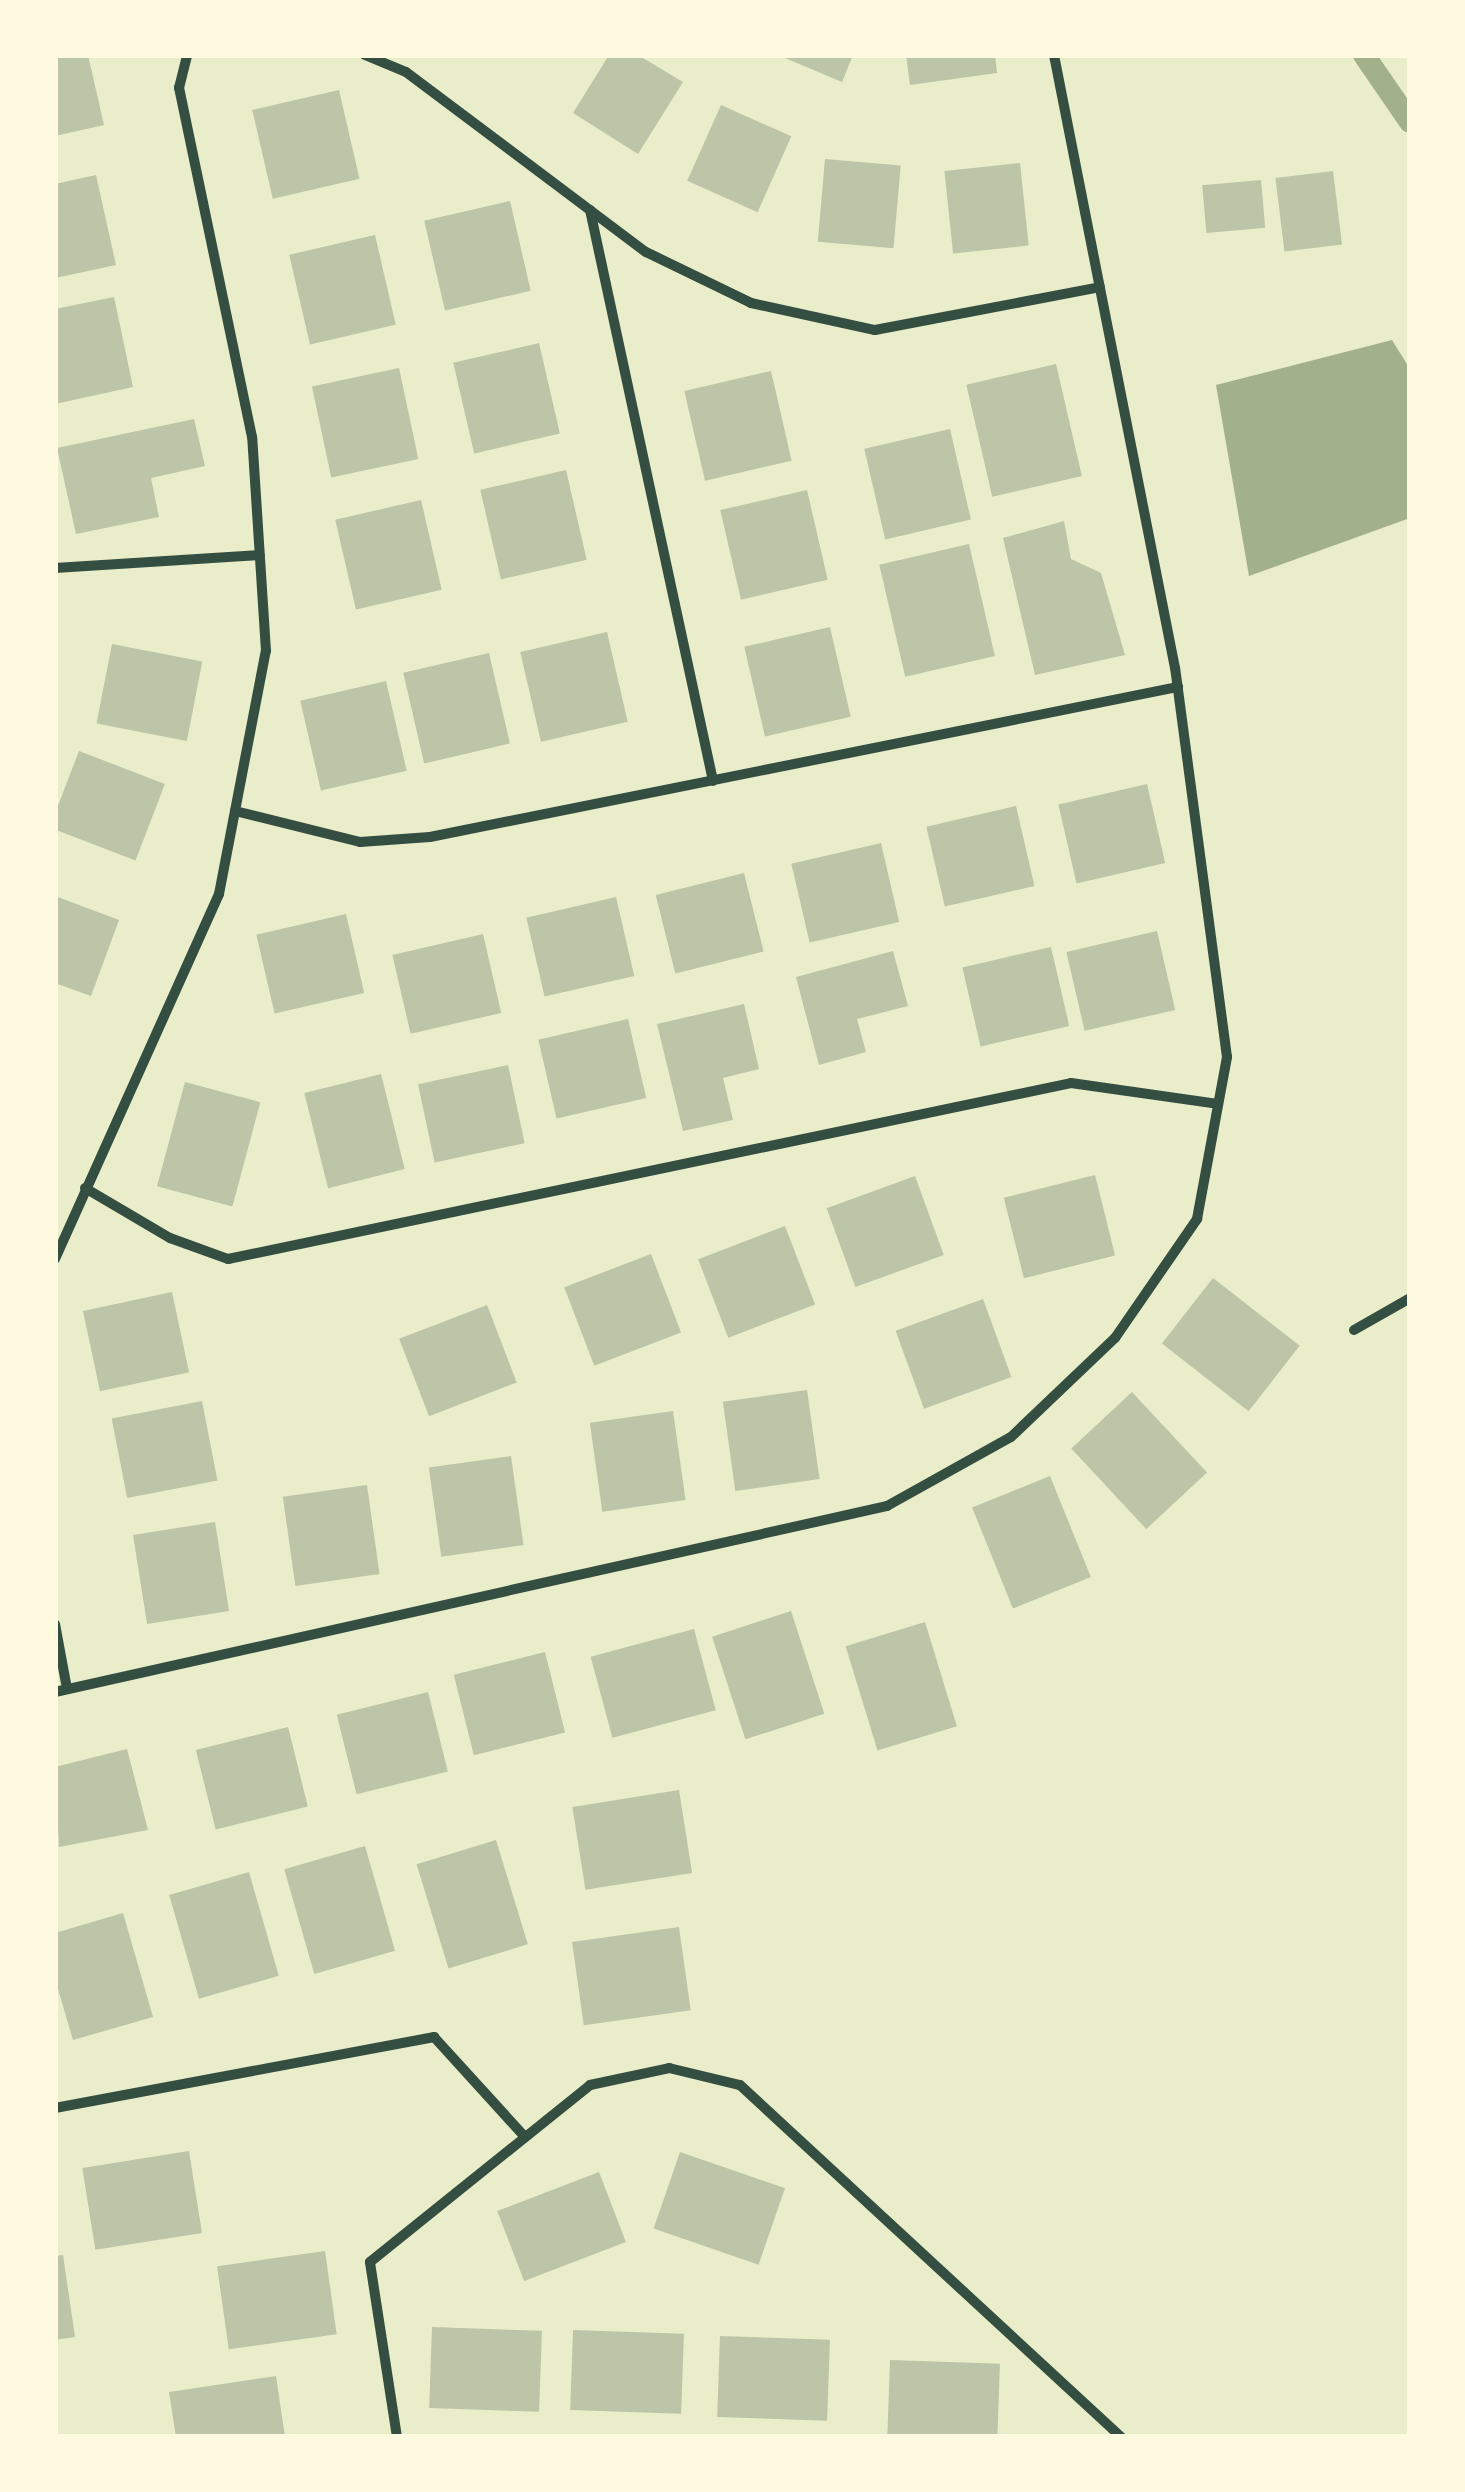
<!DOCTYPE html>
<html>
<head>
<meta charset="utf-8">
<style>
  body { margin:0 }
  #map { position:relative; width:1465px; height:2492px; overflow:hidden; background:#e9edc9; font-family:Signika,sans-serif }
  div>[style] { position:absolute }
  .water>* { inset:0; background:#a3b18a }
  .stream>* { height:22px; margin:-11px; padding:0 11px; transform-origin:11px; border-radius:11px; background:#a3b18a }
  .building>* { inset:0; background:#bcc5a7; transform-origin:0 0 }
  .minor>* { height:10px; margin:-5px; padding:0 5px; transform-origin:5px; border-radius:5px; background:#344e41 }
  span { translate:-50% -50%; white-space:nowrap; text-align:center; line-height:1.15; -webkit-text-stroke:8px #fefae0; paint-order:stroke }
  .frame { position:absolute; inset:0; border:58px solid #fefae0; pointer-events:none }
</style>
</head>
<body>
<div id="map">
  <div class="water">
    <div style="clip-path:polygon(1392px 340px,1410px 369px,1410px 518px,1249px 576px,1216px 385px)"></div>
  </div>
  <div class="stream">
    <div style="left:1364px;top:55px;width:81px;rotate:55.5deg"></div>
  </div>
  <div class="building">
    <div style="clip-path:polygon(55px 55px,88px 55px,104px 125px,55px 136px)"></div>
    <div style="clip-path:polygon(609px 55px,638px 55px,683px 82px,638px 154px,573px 113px)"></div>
    <div style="clip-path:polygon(778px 55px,853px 55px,842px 82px)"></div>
    <div style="clip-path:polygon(906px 55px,995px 55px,997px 73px,910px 85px)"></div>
    <div style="left:339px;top:90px;width:91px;height:89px;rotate:77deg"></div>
    <div style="left:721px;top:105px;width:77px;height:83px;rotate:24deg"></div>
    <div style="left:825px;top:159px;width:76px;height:83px;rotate:5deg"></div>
    <div style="left:1020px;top:163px;width:83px;height:76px;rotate:84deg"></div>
    <div style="left:1333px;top:171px;width:74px;height:58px;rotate:83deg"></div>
    <div style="clip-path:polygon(96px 175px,116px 265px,55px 278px,55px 184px)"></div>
    <div style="left:1261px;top:180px;width:48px;height:59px;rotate:85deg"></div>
    <div style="left:510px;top:201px;width:92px;height:88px;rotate:77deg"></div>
    <div style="left:375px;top:235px;width:92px;height:88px;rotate:77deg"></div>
    <div style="clip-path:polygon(114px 297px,133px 387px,55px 404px,55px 309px)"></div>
    <div style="left:539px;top:343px;width:93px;height:88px;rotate:77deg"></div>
    <div style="left:1056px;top:364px;width:115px;height:92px;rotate:77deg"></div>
    <div style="left:399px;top:368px;width:93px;height:89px;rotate:78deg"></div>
    <div style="left:771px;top:371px;width:92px;height:89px;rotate:77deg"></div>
    <div style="clip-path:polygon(194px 419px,205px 466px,151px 478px,159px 517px,76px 534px,57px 448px)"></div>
    <div style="left:950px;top:429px;width:93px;height:88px;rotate:77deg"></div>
    <div style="left:566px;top:470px;width:92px;height:88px;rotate:77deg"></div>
    <div style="left:807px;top:490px;width:92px;height:89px;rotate:77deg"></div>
    <div style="left:421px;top:500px;width:92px;height:88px;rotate:77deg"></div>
    <div style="clip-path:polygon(1064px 521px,1071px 559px,1101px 573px,1125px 655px,1035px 675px,1003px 538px)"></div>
    <div style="left:969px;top:544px;width:115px;height:92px;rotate:77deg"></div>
    <div style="left:830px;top:627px;width:92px;height:88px;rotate:77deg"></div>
    <div style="left:607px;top:632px;width:92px;height:89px;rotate:77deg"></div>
    <div style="left:112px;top:644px;width:92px;height:81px;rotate:11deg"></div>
    <div style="left:489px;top:653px;width:93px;height:88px;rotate:77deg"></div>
    <div style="left:386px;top:681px;width:92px;height:88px;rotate:77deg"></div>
    <div style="left:79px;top:751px;width:92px;height:82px;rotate:21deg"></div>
    <div style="left:1147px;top:784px;width:81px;height:91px;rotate:77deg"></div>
    <div style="left:1016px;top:806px;width:82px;height:92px;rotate:77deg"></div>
    <div style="left:881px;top:843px;width:81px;height:92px;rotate:77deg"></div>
    <div style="left:744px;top:873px;width:81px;height:91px;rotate:76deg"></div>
    <div style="clip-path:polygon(55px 896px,119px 920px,91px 996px,55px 983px)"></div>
    <div style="left:616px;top:897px;width:81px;height:92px;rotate:77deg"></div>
    <div style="left:346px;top:914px;width:81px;height:92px;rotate:77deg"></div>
    <div style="left:1157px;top:931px;width:81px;height:93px;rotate:77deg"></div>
    <div style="left:483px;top:934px;width:81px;height:93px;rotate:77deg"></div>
    <div style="left:1051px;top:947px;width:81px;height:91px;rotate:77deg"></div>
    <div style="clip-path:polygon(893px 951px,908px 1006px,857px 1019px,866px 1052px,819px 1065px,796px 977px)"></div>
    <div style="clip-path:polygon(744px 1004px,759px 1069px,723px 1078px,733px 1120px,683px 1131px,657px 1024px)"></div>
    <div style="left:628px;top:1019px;width:81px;height:92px;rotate:77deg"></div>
    <div style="left:508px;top:1065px;width:80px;height:92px;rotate:78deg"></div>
    <div style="left:381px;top:1074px;width:98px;height:79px;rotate:76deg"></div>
    <div style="left:185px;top:1082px;width:78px;height:108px;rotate:15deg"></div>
    <div style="left:1095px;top:1175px;width:83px;height:94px;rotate:76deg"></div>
    <div style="left:915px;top:1176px;width:84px;height:94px;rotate:70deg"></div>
    <div style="left:785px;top:1226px;width:84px;height:93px;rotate:69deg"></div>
    <div style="left:651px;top:1254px;width:84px;height:93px;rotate:69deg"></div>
    <div style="left:1213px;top:1278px;width:110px;height:83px;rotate:38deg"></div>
    <div style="left:172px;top:1292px;width:82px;height:91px;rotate:78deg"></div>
    <div style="left:983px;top:1299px;width:83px;height:93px;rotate:70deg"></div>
    <div style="left:487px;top:1305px;width:83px;height:94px;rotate:69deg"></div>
    <div style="left:807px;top:1390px;width:90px;height:85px;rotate:82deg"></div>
    <div style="left:1132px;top:1392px;width:110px;height:83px;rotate:47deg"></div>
    <div style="left:202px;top:1401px;width:81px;height:92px;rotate:79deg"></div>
    <div style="left:673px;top:1411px;width:90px;height:84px;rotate:82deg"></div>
    <div style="left:511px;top:1456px;width:90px;height:83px;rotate:82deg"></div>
    <div style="left:1050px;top:1476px;width:109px;height:84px;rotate:68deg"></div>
    <div style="left:367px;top:1485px;width:90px;height:85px;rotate:82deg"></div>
    <div style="left:215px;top:1522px;width:90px;height:83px;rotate:81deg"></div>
    <div style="left:791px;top:1611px;width:108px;height:83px;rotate:72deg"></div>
    <div style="left:925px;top:1622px;width:109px;height:83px;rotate:73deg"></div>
    <div style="left:694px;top:1629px;width:84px;height:107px;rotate:75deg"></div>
    <div style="left:545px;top:1652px;width:83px;height:94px;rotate:76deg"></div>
    <div style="left:428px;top:1692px;width:82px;height:94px;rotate:76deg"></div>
    <div style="left:288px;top:1727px;width:82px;height:95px;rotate:76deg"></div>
    <div style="clip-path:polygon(127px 1749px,148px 1830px,59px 1847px,55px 1767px)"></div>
    <div style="left:679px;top:1790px;width:84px;height:108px;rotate:81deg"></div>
    <div style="left:496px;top:1840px;width:109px;height:83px;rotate:73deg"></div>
    <div style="left:365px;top:1846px;width:109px;height:84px;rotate:74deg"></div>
    <div style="left:249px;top:1872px;width:108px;height:83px;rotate:74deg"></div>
    <div style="clip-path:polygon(123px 1913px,153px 2017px,73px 2040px,55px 1979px,55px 1933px)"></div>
    <div style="left:679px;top:1927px;width:84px;height:108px;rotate:82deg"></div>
    <div style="left:189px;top:2151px;width:83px;height:108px;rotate:81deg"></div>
    <div style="left:680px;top:2152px;width:111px;height:81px;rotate:19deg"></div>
    <div style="left:599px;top:2172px;width:75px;height:109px;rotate:69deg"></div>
    <div style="left:325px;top:2251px;width:84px;height:109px;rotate:82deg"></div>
    <div style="clip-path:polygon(63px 2255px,75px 2337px,55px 2340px,55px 2256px)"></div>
    <div style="left:432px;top:2327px;width:110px;height:81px;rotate:2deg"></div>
    <div style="left:573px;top:2330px;width:111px;height:80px;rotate:2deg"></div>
    <div style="left:720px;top:2336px;width:110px;height:81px;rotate:2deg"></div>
    <div style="left:890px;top:2360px;width:110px;height:77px;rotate:2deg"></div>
    <div style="clip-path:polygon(276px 2376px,285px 2437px,176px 2437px,169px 2392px)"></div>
  </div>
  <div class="minor">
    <div style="left:365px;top:55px;width:44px;rotate:22.5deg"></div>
    <div style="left:406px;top:72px;width:300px;rotate:36.9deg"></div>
    <div style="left:646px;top:252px;width:117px;rotate:25.9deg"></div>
    <div style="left:751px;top:303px;width:127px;rotate:12.3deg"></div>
    <div style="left:875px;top:330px;width:229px;rotate:-10.8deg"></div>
    <div style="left:590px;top:210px;width:584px;rotate:77.84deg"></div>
    <div style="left:55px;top:568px;width:205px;rotate:-3.6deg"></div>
    <div style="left:235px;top:811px;width:129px;rotate:13.9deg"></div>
    <div style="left:360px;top:842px;width:70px;rotate:-4.1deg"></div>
    <div style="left:430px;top:837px;width:763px;rotate:-11.34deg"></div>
    <div style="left:85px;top:1188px;width:99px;rotate:30.5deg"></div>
    <div style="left:170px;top:1238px;width:62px;rotate:19.9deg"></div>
    <div style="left:228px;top:1259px;width:861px;rotate:-11.79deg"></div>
    <div style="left:1071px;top:1083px;width:148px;rotate:8.1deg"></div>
    <div style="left:55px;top:1259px;width:400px;rotate:-65.8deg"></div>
    <div style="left:219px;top:894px;width:248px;rotate:-79.1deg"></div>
    <div style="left:266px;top:651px;width:214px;rotate:-93.7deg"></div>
    <div style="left:252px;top:437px;width:357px;rotate:-101.8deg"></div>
    <div style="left:179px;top:88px;width:34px;rotate:-76deg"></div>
    <div style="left:1354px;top:1330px;width:64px;rotate:-29.7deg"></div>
    <div style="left:55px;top:1624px;width:66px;rotate:79.5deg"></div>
    <div style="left:55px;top:1692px;width:853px;rotate:-12.6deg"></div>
    <div style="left:887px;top:1506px;width:142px;rotate:-29.1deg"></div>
    <div style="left:1011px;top:1437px;width:144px;rotate:-43.6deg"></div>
    <div style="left:1115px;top:1338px;width:145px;rotate:-55.4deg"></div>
    <div style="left:1197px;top:1219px;width:165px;rotate:-79.5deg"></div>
    <div style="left:1227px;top:1057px;width:392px;rotate:-97.6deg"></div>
    <div style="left:1175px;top:668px;width:625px;rotate:-101.17deg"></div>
    <div style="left:55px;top:2108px;width:386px;rotate:-10.6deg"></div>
    <div style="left:434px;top:2037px;width:135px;rotate:47.7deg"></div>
    <div style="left:397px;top:2437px;width:177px;rotate:-98.8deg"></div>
    <div style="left:370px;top:2262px;width:282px;rotate:-38.8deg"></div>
    <div style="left:590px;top:2085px;width:81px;rotate:-12.1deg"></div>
    <div style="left:669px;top:2068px;width:73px;rotate:13.5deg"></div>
    <div style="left:740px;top:2085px;width:519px;rotate:42.73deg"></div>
  </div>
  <div class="frame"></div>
</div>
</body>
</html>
